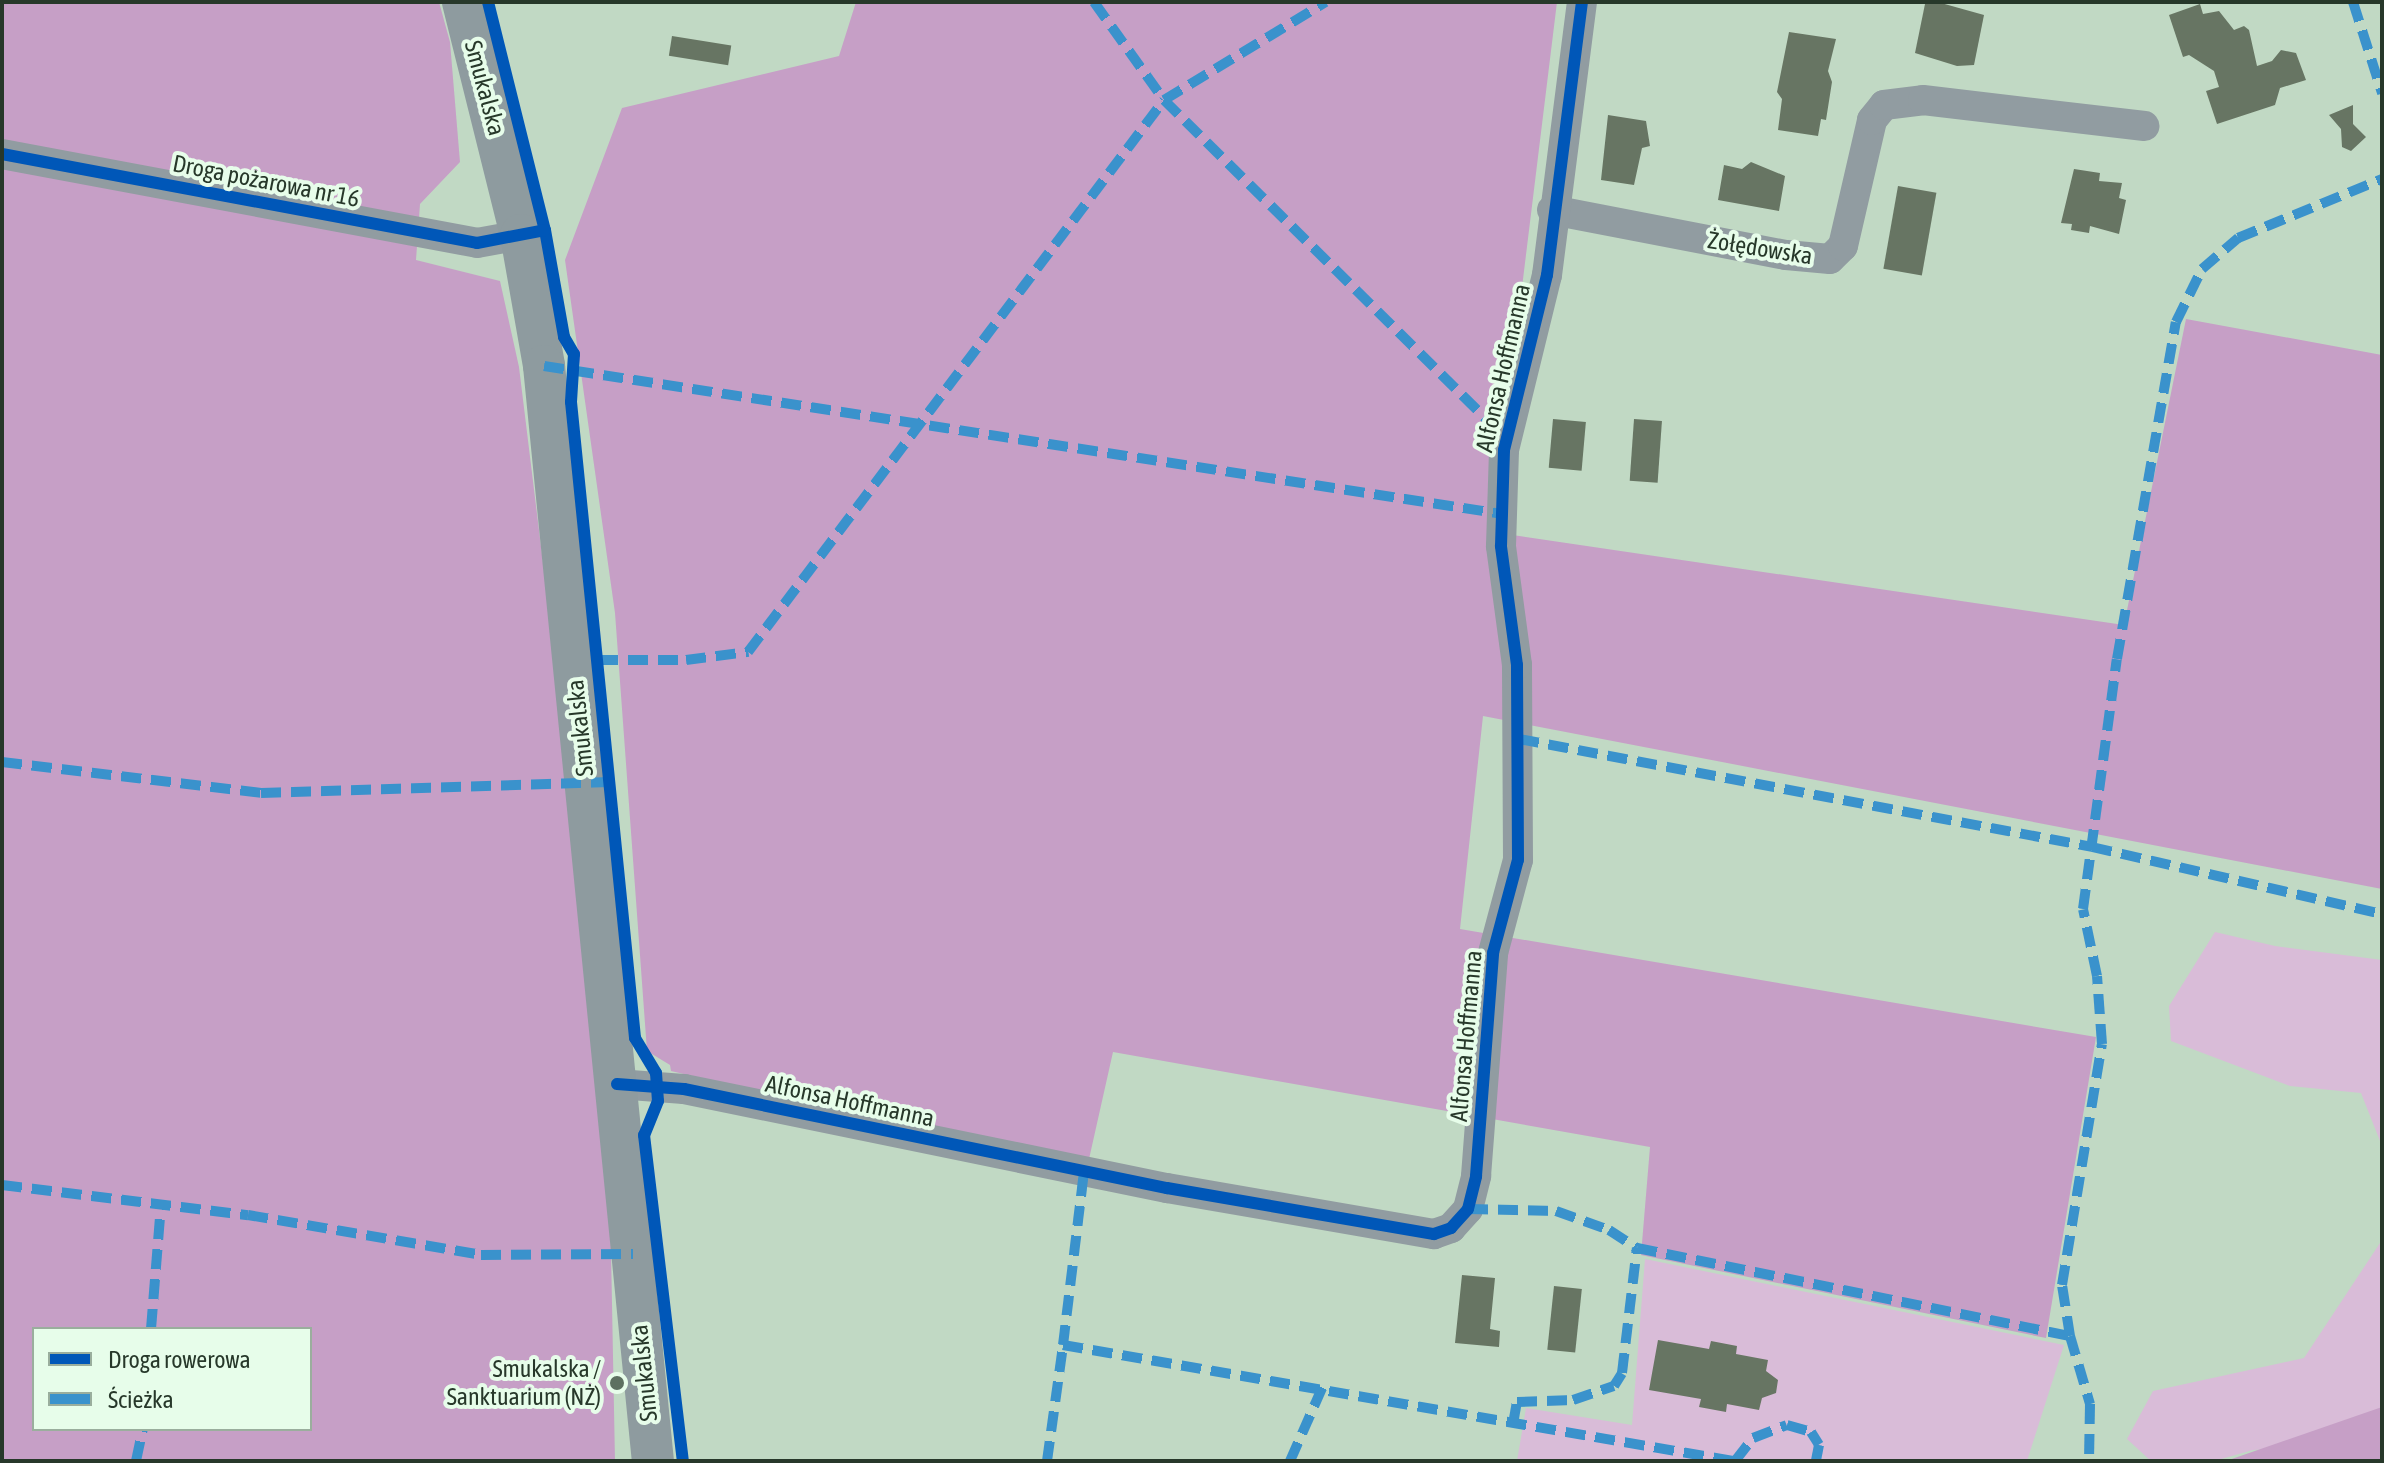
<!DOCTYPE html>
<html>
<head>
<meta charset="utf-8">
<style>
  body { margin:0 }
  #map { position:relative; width:2384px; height:1463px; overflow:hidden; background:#c1d9c4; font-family:"Asap Condensed",sans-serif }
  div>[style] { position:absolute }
  .green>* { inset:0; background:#d9bcd8 }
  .forest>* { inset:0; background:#c69fc6 }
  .building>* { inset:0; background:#677563; transform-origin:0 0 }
  .street>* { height:30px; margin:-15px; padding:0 15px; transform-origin:15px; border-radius:15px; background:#919ca1 }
  .secondary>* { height:42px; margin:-21px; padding:0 21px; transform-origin:21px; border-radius:21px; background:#8e9b9f }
  .quiet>* { height:10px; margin-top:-5px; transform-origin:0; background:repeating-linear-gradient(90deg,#3a92cc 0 20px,transparent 0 30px) }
  .cycleway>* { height:12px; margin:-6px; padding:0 6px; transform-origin:6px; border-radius:6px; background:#0057b8 }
  .dots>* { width:22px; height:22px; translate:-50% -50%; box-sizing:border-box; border:4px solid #e7fdea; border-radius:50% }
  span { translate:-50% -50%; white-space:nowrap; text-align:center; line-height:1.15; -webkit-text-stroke:8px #e7fdea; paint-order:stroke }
  .street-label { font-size:24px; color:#27382a }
  .poi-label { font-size:24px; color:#27382a }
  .right { translate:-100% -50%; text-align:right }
  .frame { position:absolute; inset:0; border:4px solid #27382a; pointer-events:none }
  .legend { position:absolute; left:32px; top:1327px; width:280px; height:104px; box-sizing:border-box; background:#e7fdea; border:2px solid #9aae9d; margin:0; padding:10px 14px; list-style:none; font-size:24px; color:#27382a }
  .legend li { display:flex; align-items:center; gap:16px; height:40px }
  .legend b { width:40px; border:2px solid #9aae9d }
</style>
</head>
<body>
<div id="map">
  <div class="green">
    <div style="clip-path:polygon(2215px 932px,2275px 946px,2382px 960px,2382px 1146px,2361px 1093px,2290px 1086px,2171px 1041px,2169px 1006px)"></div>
    <div style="clip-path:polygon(2382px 1240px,2382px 1427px,2364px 1444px,2253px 1450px,2214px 1461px,2151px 1461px,2127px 1439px,2153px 1391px,2304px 1358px)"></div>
    <div style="clip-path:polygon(1645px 1259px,2064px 1345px,2027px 1461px,1517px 1461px,1526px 1408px,1632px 1425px)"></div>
  </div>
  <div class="forest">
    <div style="clip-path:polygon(evenodd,2px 2px,439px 2px,450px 42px,460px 162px,420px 204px,416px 260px,500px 281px,519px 367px,608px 1093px,615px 1461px,2px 1461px,2px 2px,34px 1329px,310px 1329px,310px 1429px,34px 1429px,34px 1329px)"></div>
    <div style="clip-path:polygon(856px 2px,1557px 2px,1492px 532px,2124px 625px,2186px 319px,2382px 355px,2382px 889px,1483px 716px,1460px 929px,2096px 1037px,2046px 1338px,1641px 1255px,1650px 1147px,1113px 1052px,1087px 1168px,671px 1071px,670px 1065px,647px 1051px,615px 613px,565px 260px,622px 108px,839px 56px)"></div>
    <div style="clip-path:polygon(2382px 1407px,2382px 1461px,2226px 1461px)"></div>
  </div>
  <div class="building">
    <div style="clip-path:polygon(1941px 3px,1984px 15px,1974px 65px,1957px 66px,1915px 53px,1925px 4px)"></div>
    <div style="clip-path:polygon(2200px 4px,2203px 14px,2219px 11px,2234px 30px,2244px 26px,2249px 30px,2257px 66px,2272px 61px,2281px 50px,2296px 53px,2306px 80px,2280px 88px,2275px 105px,2217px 124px,2206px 91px,2219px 87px,2214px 71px,2189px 55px,2183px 57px,2169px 15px)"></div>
    <div style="clip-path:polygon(1789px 32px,1836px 39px,1828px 71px,1832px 82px,1826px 120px,1821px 119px,1818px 136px,1778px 130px,1782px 99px,1777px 92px)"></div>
    <div style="left:672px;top:36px;width:60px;height:20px;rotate:9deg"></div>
    <div style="clip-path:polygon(2353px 105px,2353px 124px,2366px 137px,2351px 151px,2342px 147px,2341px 129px,2329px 115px)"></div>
    <div style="clip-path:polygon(1608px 115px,1646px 121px,1650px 146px,1642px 148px,1634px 185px,1601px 180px)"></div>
    <div style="clip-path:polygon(1751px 162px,1785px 176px,1779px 211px,1718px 200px,1724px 165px,1742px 169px)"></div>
    <div style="clip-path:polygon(2074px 169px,2100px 173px,2099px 181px,2122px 183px,2119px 198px,2126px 200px,2119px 234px,2090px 226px,2089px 233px,2071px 230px,2072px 224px,2061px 223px)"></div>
    <div style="left:1898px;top:186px;width:39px;height:84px;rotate:10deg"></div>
    <div style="left:1553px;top:419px;width:33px;height:49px;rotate:5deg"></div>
    <div style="left:1634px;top:419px;width:28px;height:62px;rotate:4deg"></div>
    <div style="clip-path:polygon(1462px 1275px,1495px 1278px,1490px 1329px,1500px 1331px,1499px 1347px,1455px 1343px)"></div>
    <div style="left:1554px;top:1286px;width:28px;height:64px;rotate:6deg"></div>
    <div style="clip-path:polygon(1658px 1340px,1709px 1349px,1711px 1341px,1737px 1346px,1736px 1354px,1768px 1360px,1766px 1371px,1778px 1380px,1776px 1393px,1762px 1398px,1759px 1410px,1727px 1404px,1726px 1412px,1699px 1407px,1701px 1399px,1649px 1390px)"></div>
  </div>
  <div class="street">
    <div style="left:2px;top:154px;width:483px;rotate:10.6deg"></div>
    <div style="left:477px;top:243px;width:45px;rotate:-10.3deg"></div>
    <div style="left:1552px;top:210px;width:238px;rotate:10.9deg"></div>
    <div style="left:1786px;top:255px;width:44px;rotate:5.2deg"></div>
    <div style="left:1830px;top:259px;width:18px;rotate:-45deg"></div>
    <div style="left:1843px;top:246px;width:129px;rotate:-77deg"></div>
    <div style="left:1872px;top:120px;width:19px;rotate:-51deg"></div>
    <div style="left:1884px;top:105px;width:39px;rotate:-7deg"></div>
    <div style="left:1923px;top:100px;width:223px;rotate:6.7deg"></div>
    <div style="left:617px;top:1084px;width:67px;rotate:4.3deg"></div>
    <div style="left:684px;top:1089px;width:493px;rotate:11.6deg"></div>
    <div style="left:1167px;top:1188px;width:271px;rotate:9.8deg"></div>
    <div style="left:1434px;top:1234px;width:18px;rotate:-19deg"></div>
    <div style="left:1451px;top:1228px;width:25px;rotate:-48deg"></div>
    <div style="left:1468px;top:1209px;width:34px;rotate:-76deg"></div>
    <div style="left:1476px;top:1176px;width:224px;rotate:-85.6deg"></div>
    <div style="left:1493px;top:953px;width:96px;rotate:-75deg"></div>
    <div style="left:1518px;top:860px;width:195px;rotate:-90.3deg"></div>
    <div style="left:1517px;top:665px;width:120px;rotate:-97.7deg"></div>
    <div style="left:1501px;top:546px;width:96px;rotate:-88.2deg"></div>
    <div style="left:1504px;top:450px;width:180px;rotate:-76.2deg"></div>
    <div style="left:1547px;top:275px;width:275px;rotate:-82.7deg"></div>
  </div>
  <div class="secondary">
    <div style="left:463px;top:2px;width:240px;rotate:76deg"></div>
    <div style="left:521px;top:235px;width:133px;rotate:80deg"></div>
    <div style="left:544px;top:366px;width:1100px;rotate:84.32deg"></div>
  </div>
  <div class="quiet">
    <div style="left:1094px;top:2px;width:120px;rotate:54.5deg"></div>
    <div style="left:1164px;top:100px;width:481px;rotate:44.7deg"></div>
    <div style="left:2353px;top:2px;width:96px;rotate:72.3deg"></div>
    <div style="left:544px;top:366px;width:969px;rotate:8.78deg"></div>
    <div style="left:598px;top:660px;width:88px"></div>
    <div style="left:686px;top:660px;width:63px;rotate:-7.4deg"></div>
    <div style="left:748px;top:652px;width:691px;rotate:-53deg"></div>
    <div style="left:1164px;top:100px;width:189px;rotate:-31.2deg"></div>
    <div style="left:1519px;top:739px;width:583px;rotate:10.67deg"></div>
    <div style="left:2092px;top:847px;width:298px;rotate:13deg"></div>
    <div style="left:2px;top:762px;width:261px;rotate:6.8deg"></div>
    <div style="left:261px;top:793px;width:349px;rotate:-1.8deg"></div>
    <div style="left:2px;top:1185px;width:248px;rotate:7deg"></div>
    <div style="left:248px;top:1215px;width:236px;rotate:9.7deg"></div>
    <div style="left:481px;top:1255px;width:152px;rotate:-0.4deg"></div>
    <div style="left:1468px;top:1209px;width:88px;rotate:1.3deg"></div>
    <div style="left:1556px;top:1211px;width:56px;rotate:19.7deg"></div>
    <div style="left:1609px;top:1230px;width:33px;rotate:33deg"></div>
    <div style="left:151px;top:1329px;width:124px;rotate:-85.4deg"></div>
    <div style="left:2070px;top:1336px;width:52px;rotate:-98.9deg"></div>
    <div style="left:2062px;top:1285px;width:244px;rotate:-80.6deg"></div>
    <div style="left:2102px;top:1044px;width:68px;rotate:-94.2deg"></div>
    <div style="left:2097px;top:976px;width:68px;rotate:-101.8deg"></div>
    <div style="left:2083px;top:909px;width:252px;rotate:-82.3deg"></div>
    <div style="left:2117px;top:659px;width:342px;rotate:-80.1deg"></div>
    <div style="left:2176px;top:322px;width:59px;rotate:-63.9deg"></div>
    <div style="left:2202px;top:269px;width:48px;rotate:-40.7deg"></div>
    <div style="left:2238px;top:238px;width:156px;rotate:-22.3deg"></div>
    <div style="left:1063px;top:1345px;width:174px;rotate:-83.1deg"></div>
    <div style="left:1513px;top:1424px;width:22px;rotate:-80deg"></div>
    <div style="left:1517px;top:1402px;width:56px;rotate:-2deg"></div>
    <div style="left:1573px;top:1400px;width:43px;rotate:-18.9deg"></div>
    <div style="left:1614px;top:1386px;width:15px;rotate:-58deg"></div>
    <div style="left:1622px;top:1373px;width:126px;rotate:-83.2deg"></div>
    <div style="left:1637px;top:1248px;width:442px;rotate:11.5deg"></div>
    <div style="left:2070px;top:1336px;width:71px;rotate:73.6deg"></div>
    <div style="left:2090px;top:1404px;width:57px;rotate:91deg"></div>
    <div style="left:136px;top:1461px;width:33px;rotate:-78deg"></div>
    <div style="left:1047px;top:1461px;width:117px;rotate:-82.1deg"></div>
    <div style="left:1063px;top:1345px;width:680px;rotate:9.82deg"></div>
    <div style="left:1290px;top:1461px;width:82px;rotate:-66.3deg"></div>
    <div style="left:1735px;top:1461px;width:29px;rotate:-52deg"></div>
    <div style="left:1753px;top:1438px;width:36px;rotate:-21deg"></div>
    <div style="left:1787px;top:1425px;width:25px;rotate:16deg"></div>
    <div style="left:1811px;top:1432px;width:15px;rotate:58deg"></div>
    <div style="left:1819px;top:1445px;width:16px;rotate:101deg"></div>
  </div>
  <div class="cycleway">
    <div style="left:488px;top:2px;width:235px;rotate:76deg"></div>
    <div style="left:545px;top:230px;width:109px;rotate:79.9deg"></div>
    <div style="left:564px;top:337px;width:20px;rotate:60deg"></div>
    <div style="left:574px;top:354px;width:48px;rotate:93.6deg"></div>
    <div style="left:571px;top:402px;width:639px;rotate:84.25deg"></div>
    <div style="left:635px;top:1038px;width:41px;rotate:59deg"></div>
    <div style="left:656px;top:1073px;width:28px;rotate:86deg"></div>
    <div style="left:658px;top:1101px;width:37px;rotate:112deg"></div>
    <div style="left:644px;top:1135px;width:328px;rotate:83.2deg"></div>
    <div style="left:2px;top:154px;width:483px;rotate:10.6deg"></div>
    <div style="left:477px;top:243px;width:69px;rotate:-10.8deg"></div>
    <div style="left:617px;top:1084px;width:67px;rotate:4.3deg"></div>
    <div style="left:684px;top:1089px;width:493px;rotate:11.6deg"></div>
    <div style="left:1167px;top:1188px;width:271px;rotate:9.8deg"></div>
    <div style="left:1434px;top:1234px;width:18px;rotate:-19deg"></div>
    <div style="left:1451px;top:1228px;width:25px;rotate:-48deg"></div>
    <div style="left:1468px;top:1209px;width:34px;rotate:-76deg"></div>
    <div style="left:1476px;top:1176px;width:224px;rotate:-85.6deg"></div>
    <div style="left:1493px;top:953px;width:96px;rotate:-75deg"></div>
    <div style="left:1518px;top:860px;width:195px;rotate:-90.3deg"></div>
    <div style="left:1517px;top:665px;width:120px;rotate:-97.7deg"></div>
    <div style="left:1501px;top:546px;width:96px;rotate:-88.2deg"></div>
    <div style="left:1504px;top:450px;width:180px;rotate:-76.2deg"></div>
    <div style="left:1547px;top:275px;width:275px;rotate:-82.7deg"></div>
  </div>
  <div class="dots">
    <div style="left:617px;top:1383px;background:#5d7060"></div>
  </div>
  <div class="street-label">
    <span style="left:485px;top:88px;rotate:75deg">Smukalska</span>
    <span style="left:266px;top:181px;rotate:11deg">Droga pożarowa nr 16</span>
    <span style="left:1760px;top:248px;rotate:9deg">Żołędowska</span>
    <span style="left:1503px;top:368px;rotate:-77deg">Alfonsa Hoffmanna</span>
    <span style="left:580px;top:728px;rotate:-96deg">Smukalska</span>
    <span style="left:1466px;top:1036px;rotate:-85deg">Alfonsa Hoffmanna</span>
    <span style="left:850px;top:1101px;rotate:12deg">Alfonsa Hoffmanna</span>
    <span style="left:644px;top:1373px;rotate:-96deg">Smukalska</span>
  </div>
  <div class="poi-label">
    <span class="right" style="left:601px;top:1383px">Smukalska /<br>Sanktuarium (NŻ)</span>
  </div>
  <div class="frame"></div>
  <ul class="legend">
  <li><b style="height:10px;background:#0057b8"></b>Droga rowerowa</li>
  <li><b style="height:10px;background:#3a92cc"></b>Ścieżka</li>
  </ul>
</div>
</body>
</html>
